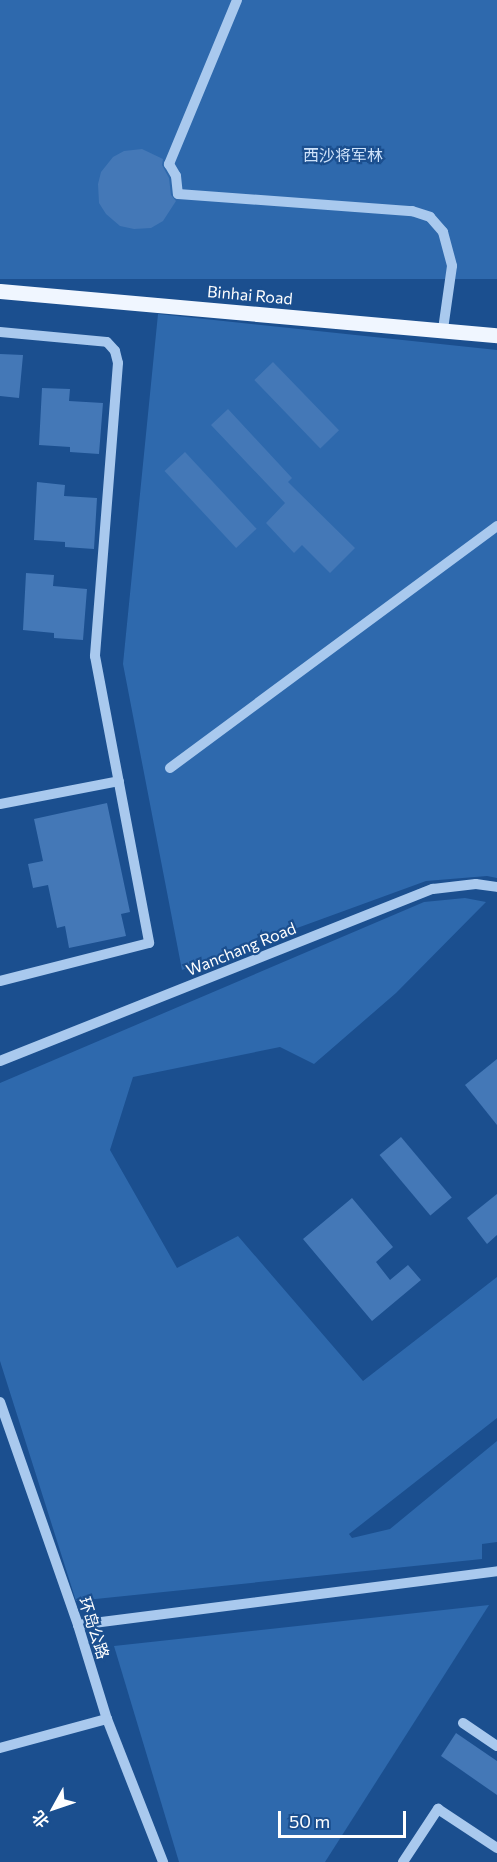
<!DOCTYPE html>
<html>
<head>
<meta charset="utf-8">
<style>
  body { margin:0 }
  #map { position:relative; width:497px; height:1862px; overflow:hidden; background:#1b4f8f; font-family:Commissioner,"Noto Sans SC",sans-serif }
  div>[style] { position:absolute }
  .green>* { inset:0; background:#2e69ad; transform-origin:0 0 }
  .building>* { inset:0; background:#4478b7; transform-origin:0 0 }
  .minor>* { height:10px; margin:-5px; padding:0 5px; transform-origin:5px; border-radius:5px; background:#a9c9ee }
  .major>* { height:15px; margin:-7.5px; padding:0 7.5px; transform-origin:7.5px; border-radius:7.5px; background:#f0f6ff }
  span { translate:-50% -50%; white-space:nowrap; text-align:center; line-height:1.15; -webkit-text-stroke:4.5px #1b4f8f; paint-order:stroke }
  .park-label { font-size:16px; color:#cfe3fa }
  .street-label { font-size:16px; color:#fff }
  .north { position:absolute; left:24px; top:1778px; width:60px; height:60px; -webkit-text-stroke:4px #1b4f8f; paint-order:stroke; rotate:230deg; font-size:16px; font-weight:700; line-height:24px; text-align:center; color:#fff }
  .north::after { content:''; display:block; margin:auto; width:21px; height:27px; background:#fff; clip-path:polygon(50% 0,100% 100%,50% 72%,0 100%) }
  .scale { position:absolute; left:278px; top:1811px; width:128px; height:27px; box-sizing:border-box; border:3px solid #fff; border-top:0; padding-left:8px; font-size:18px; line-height:21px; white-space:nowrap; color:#fff; -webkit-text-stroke:4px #1b4f8f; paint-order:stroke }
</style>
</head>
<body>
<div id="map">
  <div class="green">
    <div style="left:0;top:0;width:497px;height:279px"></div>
    <div style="clip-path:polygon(158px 314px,497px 350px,497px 878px,487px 876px,426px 881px,182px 970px,123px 664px)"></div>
    <div style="clip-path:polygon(465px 898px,486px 902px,396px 993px,314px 1064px,280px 1047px,133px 1077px,110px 1150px,177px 1268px,238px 1236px,363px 1381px,497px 1277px,497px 1418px,349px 1534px,352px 1538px,390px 1529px,497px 1441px,497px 1542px,482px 1544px,482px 1559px,76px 1601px,0 1361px,0 1083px,424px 902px)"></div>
    <div style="clip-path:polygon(489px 1605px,325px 1862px,179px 1862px,114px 1646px)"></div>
  </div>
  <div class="building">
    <div style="clip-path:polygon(142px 149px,163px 159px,162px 165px,169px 178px,171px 195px,176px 201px,163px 221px,151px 228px,134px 229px,120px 226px,106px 214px,99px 203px,98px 184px,101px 172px,113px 157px,124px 151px)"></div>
    <div style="clip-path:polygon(0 354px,23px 355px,19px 398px,0 396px)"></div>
    <div style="left:273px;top:362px;width:95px;height:26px;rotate:46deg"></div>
    <div style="clip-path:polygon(42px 388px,70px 389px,69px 401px,103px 403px,99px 454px,70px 452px,70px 447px,39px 445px)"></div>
    <div style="clip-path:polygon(228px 409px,292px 478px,288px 482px,355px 548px,330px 573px,302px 545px,294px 553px,266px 523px,285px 503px,211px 425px)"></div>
    <div style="left:185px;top:452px;width:105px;height:28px;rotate:47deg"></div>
    <div style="clip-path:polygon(37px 482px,65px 485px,64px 496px,97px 498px,94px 549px,65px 547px,65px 542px,34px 540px)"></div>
    <div style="clip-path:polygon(26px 573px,54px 575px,53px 586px,87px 589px,83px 640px,54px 638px,54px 633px,23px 630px)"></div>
    <div style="clip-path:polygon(107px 803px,130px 912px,121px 914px,126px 936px,69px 948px,65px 926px,57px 928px,48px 885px,33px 888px,28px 864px,43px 861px,34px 819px)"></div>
    <div style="clip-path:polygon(497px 1059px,497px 1125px,465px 1085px)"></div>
    <div style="left:401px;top:1137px;width:79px;height:28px;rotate:50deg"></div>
    <div style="clip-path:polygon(497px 1194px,497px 1235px,487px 1244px,467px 1218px)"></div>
    <div style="clip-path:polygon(352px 1198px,393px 1247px,376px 1262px,390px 1280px,408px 1265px,421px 1280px,372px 1321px,303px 1239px)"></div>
    <div style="clip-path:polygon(456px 1733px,497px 1761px,497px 1795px,441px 1756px)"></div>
  </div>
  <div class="minor">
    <div style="left:237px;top:0;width:178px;rotate:112.5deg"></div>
    <div style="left:169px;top:164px;width:14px;rotate:60deg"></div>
    <div style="left:176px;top:176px;width:18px;rotate:84deg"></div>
    <div style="left:178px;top:194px;width:235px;rotate:4.2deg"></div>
    <div style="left:412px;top:211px;width:19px;rotate:18deg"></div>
    <div style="left:430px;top:217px;width:20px;rotate:49deg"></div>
    <div style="left:443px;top:232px;width:35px;rotate:75deg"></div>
    <div style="left:452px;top:266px;width:64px;rotate:98.1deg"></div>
    <div style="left:0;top:332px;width:107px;rotate:5.3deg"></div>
    <div style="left:107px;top:342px;width:12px;rotate:48deg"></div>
    <div style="left:115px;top:351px;width:12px;rotate:76deg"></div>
    <div style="left:118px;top:363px;width:294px;rotate:94.5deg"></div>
    <div style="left:95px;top:656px;width:292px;rotate:79.3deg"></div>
    <div style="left:149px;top:943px;width:154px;rotate:165.7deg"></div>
    <div style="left:170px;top:768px;width:407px;rotate:-36.5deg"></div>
    <div style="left:0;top:804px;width:121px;rotate:-10.9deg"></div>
    <div style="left:0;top:1061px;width:466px;rotate:-21.7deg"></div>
    <div style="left:433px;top:889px;width:43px;rotate:-6.6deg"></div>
    <div style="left:476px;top:884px;width:21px;rotate:8deg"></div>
    <div style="left:0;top:1402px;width:236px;rotate:70.7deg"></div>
    <div style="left:78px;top:1625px;width:98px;rotate:72.9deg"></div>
    <div style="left:107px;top:1719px;width:154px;rotate:68.6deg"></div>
    <div style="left:78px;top:1625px;width:422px;rotate:-7.3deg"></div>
    <div style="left:463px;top:1723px;width:41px;rotate:34.1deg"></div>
    <div style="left:0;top:1748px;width:111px;rotate:-15.2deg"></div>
    <div style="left:403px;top:1862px;width:64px;rotate:-56.6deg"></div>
    <div style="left:438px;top:1809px;width:71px;rotate:33.5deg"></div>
  </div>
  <div class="major">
    <div style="left:0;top:291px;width:499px;rotate:5.1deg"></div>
  </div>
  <div class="park-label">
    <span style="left:343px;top:155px">西沙将军林</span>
  </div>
  <div class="street-label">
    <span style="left:250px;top:295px;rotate:5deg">Binhai Road</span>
    <span style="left:241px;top:949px;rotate:-22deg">Wanchang Road</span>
    <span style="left:94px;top:1628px;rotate:72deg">环岛公路</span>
  </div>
  <div class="north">北</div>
  <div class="scale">50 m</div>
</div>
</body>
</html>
